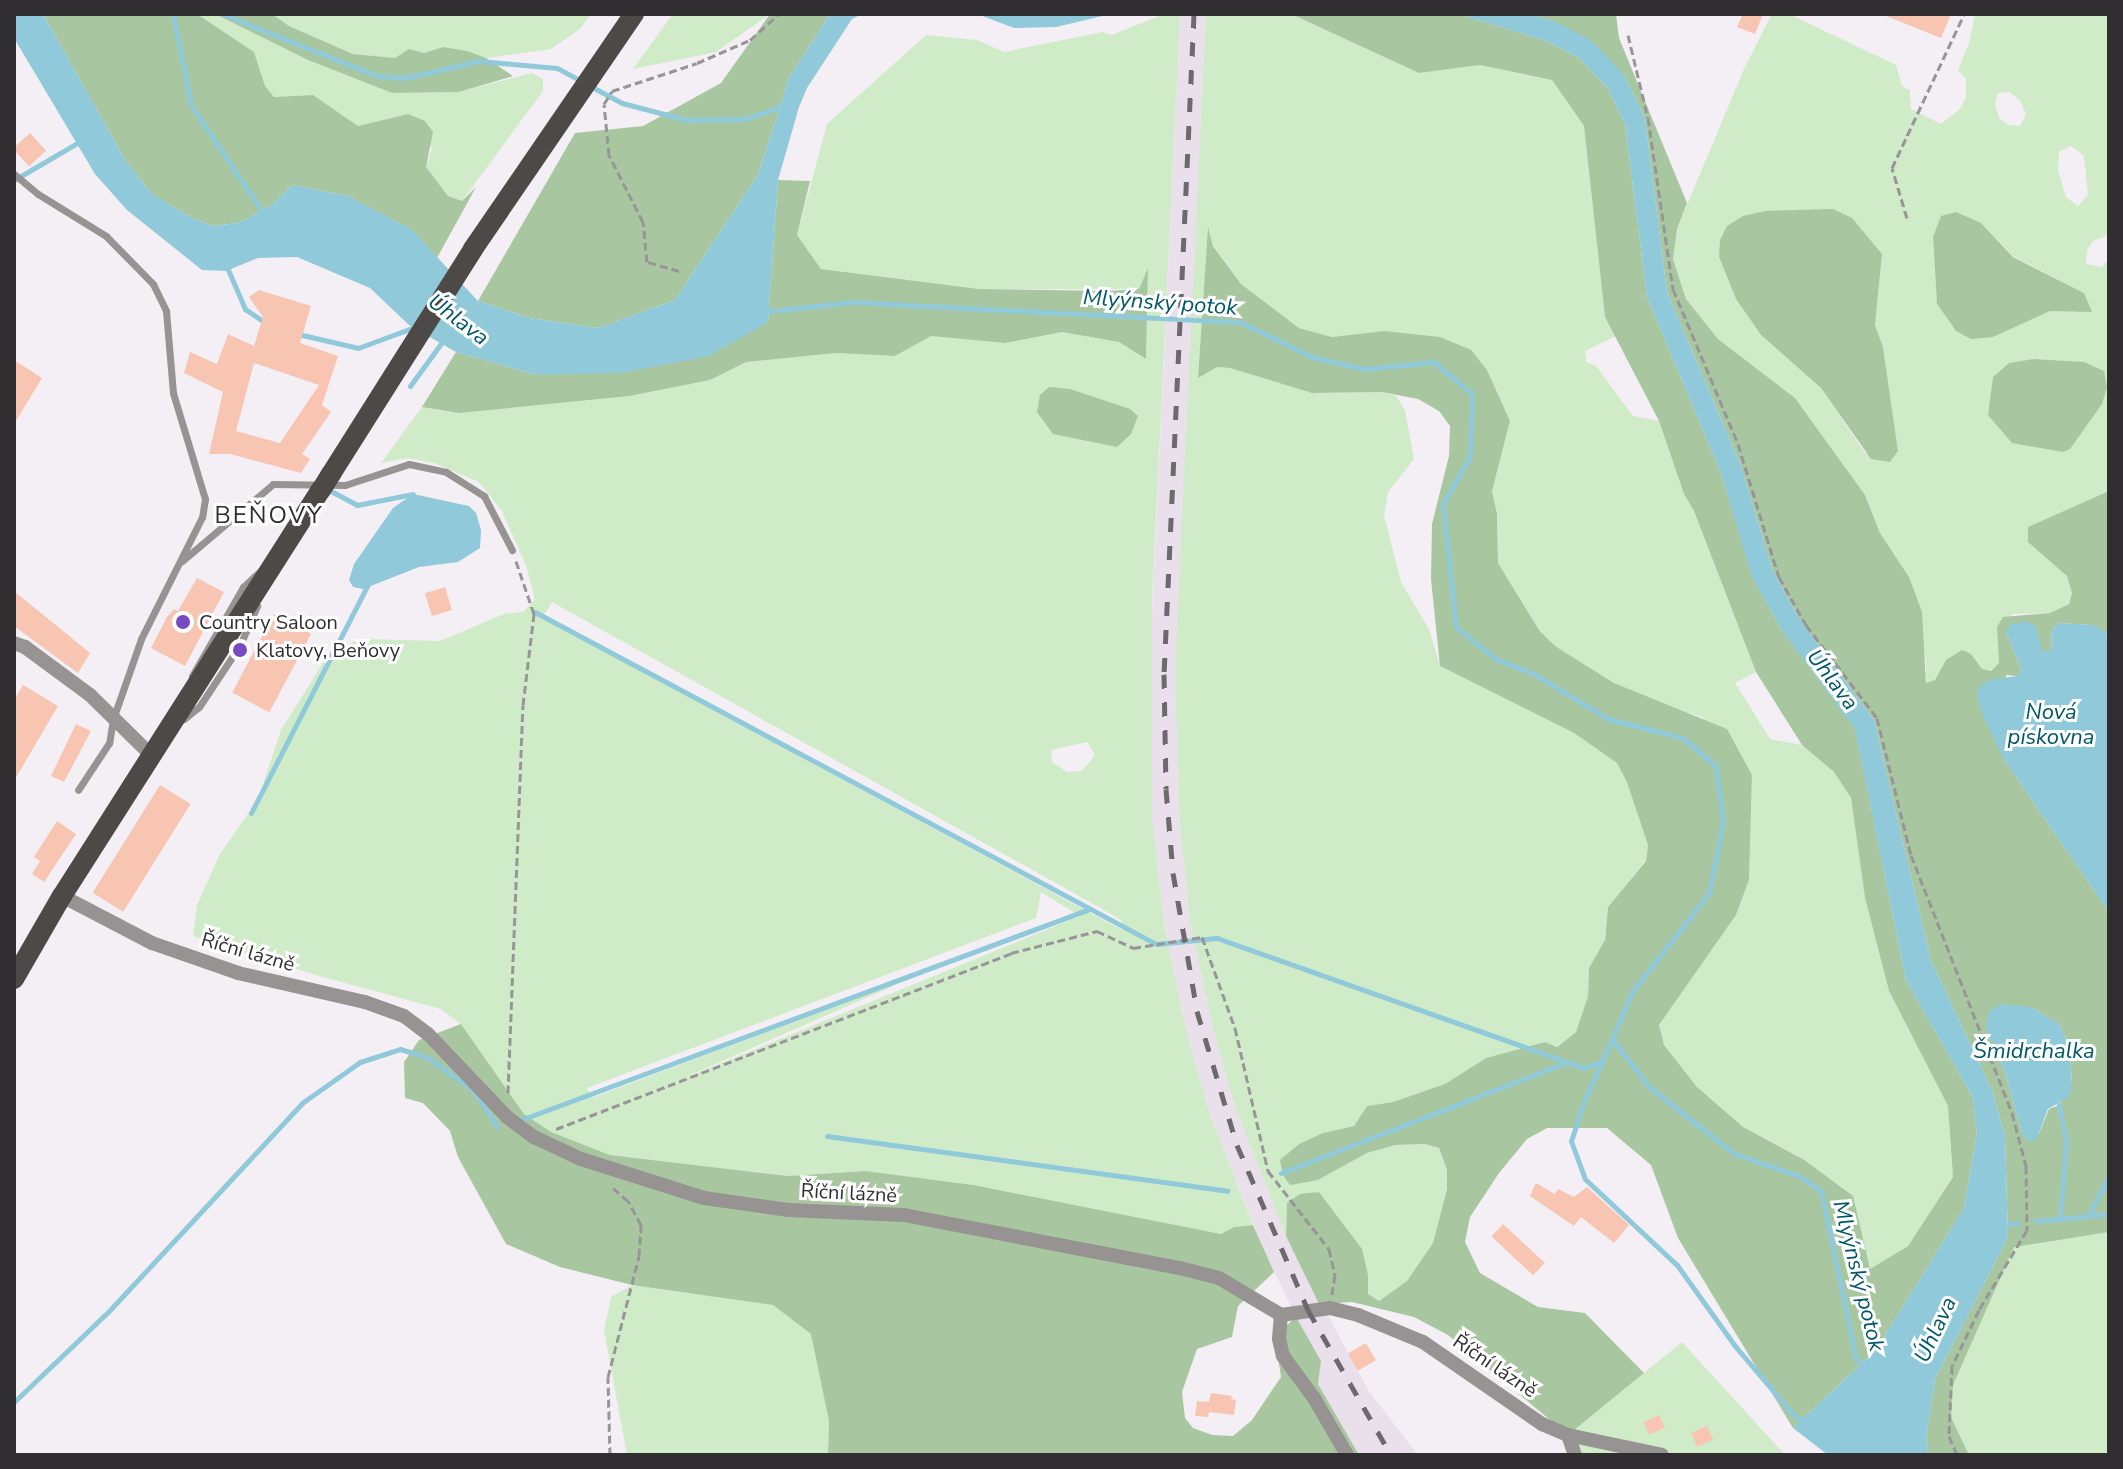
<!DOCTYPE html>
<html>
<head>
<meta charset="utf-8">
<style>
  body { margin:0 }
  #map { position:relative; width:2123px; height:1469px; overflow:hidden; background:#f4eff4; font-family:"Nunito Sans",sans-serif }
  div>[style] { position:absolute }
  .built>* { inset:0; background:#eae0eb }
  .green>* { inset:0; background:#cfebc8 }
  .forest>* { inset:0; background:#a8c7a0 }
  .water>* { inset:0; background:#90c9d9 }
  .stream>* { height:5px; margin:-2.5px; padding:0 2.5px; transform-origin:2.5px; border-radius:2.5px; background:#90c9d9 }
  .building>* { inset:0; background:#f7c5b2; transform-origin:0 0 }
  .path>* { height:3px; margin-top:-1.5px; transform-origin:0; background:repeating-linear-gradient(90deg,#989598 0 8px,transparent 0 12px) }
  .lane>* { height:7px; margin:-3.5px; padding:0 3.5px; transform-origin:3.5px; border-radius:3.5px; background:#969392 }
  .street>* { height:14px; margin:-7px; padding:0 7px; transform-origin:7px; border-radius:7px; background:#969392 }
  .primary>* { height:20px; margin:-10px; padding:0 10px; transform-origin:10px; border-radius:10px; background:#4d4946 }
  .rail>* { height:5px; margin-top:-2.5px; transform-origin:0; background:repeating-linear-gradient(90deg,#6d6a6d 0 14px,transparent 0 28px) }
  .primary-bridge>* { height:20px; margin:-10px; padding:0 10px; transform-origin:10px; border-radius:10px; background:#4d4946 }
  .dots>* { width:22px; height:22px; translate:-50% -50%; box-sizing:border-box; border:4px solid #fffeff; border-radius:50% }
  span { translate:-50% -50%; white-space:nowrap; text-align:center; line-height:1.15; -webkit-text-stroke:6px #fffeff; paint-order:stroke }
  .poi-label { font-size:20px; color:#302e30 }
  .left { translate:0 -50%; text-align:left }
  .street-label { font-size:20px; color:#302e30 }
  .water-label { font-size:22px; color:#015667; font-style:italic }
  .quarter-label { font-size:24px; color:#302e30; letter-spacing:2px }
  .frame { position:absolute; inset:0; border:16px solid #302e30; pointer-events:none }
</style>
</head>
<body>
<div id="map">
  <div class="built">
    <div style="clip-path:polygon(1180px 14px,1206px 14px,1175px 680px,1179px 814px,1190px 921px,1213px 1028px,1235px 1107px,1286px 1236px,1368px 1390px,1418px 1455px,1359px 1455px,1318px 1384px,1296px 1317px,1262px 1246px,1210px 1115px,1187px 1035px,1164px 925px,1152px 816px,1149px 680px)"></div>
  </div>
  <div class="green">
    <div style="clip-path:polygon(197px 14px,215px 14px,308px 60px,392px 93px,459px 92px,532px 73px,543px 79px,543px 91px,462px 201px,448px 196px,426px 167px,432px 148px,408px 114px,358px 126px,313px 95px,274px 97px,265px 86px,254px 52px)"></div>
    <div style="clip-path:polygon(272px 14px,591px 14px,580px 29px,551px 49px,486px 58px,443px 47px,424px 53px,409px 49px,395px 58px,353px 54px,289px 26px)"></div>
    <div style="clip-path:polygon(673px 14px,770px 14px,716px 52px,633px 69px)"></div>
    <div style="clip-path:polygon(evenodd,1164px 14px,1180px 14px,1152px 601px,1152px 816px,1164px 925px,1187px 1035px,1210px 1115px,1253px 1225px,1234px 1227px,1222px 1234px,865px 1171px,788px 1176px,610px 1155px,551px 1132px,524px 1114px,461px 1024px,441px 1009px,319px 976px,193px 936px,197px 905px,220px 854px,258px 799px,281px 730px,331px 650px,362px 639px,440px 641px,504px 614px,523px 612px,535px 600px,527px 568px,502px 511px,479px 482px,434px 463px,407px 458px,381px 463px,422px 407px,459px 413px,690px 383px,710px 380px,746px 362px,836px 353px,895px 356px,931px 336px,1005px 343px,1062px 332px,1119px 342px,1146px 359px,1147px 271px,1139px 289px,979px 289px,821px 269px,797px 235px,827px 124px,926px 35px,977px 40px,1004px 52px,1103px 32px,1112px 35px,1164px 14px,552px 602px,1106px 911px,1122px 921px,1122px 930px,542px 618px,552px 602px,1164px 14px,1087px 742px,1095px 755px,1082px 771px,1067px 772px,1052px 762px,1051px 750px,1087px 742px,1164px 14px,1041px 892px,1080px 916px,668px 1085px,918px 975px,592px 1098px,587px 1088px,1036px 918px,1041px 892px)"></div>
    <div style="clip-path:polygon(1206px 14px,1291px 14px,1419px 73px,1480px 65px,1552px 80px,1584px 126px,1605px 317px,1616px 336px,1585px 351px,1586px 362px,1596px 366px,1633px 416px,1659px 421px,1684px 494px,1694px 511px,1756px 672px,1735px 683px,1770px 739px,1802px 745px,1834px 772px,1851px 798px,1865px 898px,1889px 991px,1948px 1106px,1953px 1177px,1908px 1246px,1870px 1269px,1864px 1250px,1804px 1159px,1743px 1127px,1697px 1087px,1664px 1045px,1659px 1025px,1736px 915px,1749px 880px,1752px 775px,1702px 717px,1659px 704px,1614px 683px,1555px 646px,1539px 630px,1498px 563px,1497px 514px,1492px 491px,1510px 421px,1487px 370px,1384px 331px,1332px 337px,1299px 328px,1241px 284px,1213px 245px,1208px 230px,1198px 378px,1217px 367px,1230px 368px,1312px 393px,1382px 392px,1396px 396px,1405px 410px,1414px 459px,1388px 492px,1384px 515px,1401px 582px,1429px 629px,1440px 666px,1574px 733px,1617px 763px,1627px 781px,1648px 845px,1646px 860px,1608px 907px,1605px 940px,1589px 968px,1588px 996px,1576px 1032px,1556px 1047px,1545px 1042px,1486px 1058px,1445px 1084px,1393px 1102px,1367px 1106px,1354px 1126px,1323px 1133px,1318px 1180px,1367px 1153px,1396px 1145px,1425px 1144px,1439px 1148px,1447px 1170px,1447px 1189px,1433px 1243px,1407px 1281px,1379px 1301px,1368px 1294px,1368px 1275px,1287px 1203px,1286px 1236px,1235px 1107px,1213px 1028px,1190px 921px,1179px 814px,1175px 680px,1178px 602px)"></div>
    <div style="clip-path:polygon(evenodd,1772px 14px,1789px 14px,1896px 65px,1902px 86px,1910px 90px,1911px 109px,1941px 124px,1960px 109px,1966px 97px,1966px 79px,1958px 70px,1969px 43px,1975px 14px,2109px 14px,2109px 239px,2106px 236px,2093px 241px,2087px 250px,2086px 264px,2102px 267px,2109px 258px,2109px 491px,2028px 528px,2028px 542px,2059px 566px,2067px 576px,2072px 593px,2069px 604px,2050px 613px,2013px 614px,1997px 627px,2000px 663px,1990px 671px,1982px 670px,1971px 654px,1946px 660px,1935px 680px,1926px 683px,1926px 661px,1909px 577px,1880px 533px,1865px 495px,1795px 398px,1718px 339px,1686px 299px,1673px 259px,1677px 229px,1744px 69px,1772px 14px,2009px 92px,2020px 100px,2026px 114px,2020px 126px,2008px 125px,1999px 118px,1995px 104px,1998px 93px,2009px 92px,1772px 14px,2071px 146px,2083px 155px,2085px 164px,2088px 195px,2078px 206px,2066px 197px,2058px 171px,2059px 152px,2071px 146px,1772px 14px,1765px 211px,1787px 211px,1882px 254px,1875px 325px,1883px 347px,1898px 451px,1865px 453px,1821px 388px,1761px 335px,1736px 299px,1719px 257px,1765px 211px,1772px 14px,1981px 223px,2013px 256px,2084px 293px,1992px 337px,1956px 331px,1937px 304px,1933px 237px,1981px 223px,1772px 14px,2034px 359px,2084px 362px,2089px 422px,2070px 449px,2050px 448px,2034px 359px)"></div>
    <div style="clip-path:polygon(2109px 1232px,2109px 1455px,1969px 1455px,1951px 1417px,1953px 1385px,2014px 1246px)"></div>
    <div style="clip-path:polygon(632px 1285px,773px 1305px,812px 1334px,829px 1421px,828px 1455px,627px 1455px,604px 1330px,611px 1297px)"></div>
    <div style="clip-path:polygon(1682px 1342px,1785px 1455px,1567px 1455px,1568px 1435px)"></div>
  </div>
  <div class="forest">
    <div style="clip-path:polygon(43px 14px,197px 14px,254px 52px,265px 86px,274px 97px,313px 95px,358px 126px,408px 114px,425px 121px,433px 132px,426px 167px,448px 196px,462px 201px,476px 187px,437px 258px,411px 229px,348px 196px,292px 185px,272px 205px,238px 223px,213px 226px,190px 217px,152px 194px,125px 160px)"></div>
    <div style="clip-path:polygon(215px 14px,272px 14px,289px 26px,353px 54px,395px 58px,409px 49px,424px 53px,443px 47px,467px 51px,486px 58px,513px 76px,459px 92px,392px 93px,308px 60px)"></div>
    <div style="clip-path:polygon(770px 14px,830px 14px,789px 78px,758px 175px,675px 300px,598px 328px,529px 318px,478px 301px,575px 133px,643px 126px,721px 83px)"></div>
    <div style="clip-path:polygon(1291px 14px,1459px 14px,1546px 41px,1579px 58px,1607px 87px,1625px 124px,1647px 297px,1721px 473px,1753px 578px,1781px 629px,1855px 728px,1906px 980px,1973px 1098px,1977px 1133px,1964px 1208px,1876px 1350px,1793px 1428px,1678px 1238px,1651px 1165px,1607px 1128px,1547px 1128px,1527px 1139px,1499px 1173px,1470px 1217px,1465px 1242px,1480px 1273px,1538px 1307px,1585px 1313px,1644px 1373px,1568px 1435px,1448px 1335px,1414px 1317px,1352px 1302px,1319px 1304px,1286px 1236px,1287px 1203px,1300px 1194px,1319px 1192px,1362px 1249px,1368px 1275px,1368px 1294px,1379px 1301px,1407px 1281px,1433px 1243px,1447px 1189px,1447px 1170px,1439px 1148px,1425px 1144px,1396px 1145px,1367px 1153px,1318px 1180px,1290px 1185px,1283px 1175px,1280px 1160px,1299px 1144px,1323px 1133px,1354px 1126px,1367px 1106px,1393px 1102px,1445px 1084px,1486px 1058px,1545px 1042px,1557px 1047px,1576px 1032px,1588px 996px,1589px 968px,1605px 940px,1608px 907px,1646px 861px,1648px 845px,1627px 782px,1617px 763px,1574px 733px,1440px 666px,1431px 579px,1432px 524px,1449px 456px,1450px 426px,1439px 411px,1418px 399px,1382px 392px,1312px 393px,1230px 368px,1217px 367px,1198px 378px,1208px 227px,1213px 246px,1241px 284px,1299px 328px,1332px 337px,1384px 331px,1440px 337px,1471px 350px,1487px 370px,1510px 421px,1492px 491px,1497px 514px,1498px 563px,1539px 630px,1555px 646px,1614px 683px,1727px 729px,1752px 775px,1749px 880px,1736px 915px,1659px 1025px,1664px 1045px,1697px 1087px,1743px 1127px,1803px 1159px,1853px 1196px,1870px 1269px,1908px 1246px,1953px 1177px,1948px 1106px,1889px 991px,1865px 898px,1851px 798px,1834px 772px,1802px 745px,1756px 672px,1694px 511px,1684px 494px,1659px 421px,1605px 317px,1584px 126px,1552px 80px,1480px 65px,1419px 73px)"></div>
    <div style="clip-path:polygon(evenodd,1531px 14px,1616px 14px,1619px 38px,1687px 203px,1677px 229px,1673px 259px,1686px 299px,1718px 339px,1795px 398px,1865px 495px,1880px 533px,1909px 577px,1922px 612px,1926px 683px,1935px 680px,1946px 660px,1962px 650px,1971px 654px,1982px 669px,1991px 671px,1999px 663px,1997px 627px,2003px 617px,2050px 613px,2069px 604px,2072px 593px,2067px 576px,2028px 542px,2028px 527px,2109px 491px,2109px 634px,2093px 625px,2059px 623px,2052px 629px,2051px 651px,2042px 651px,2006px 632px,2022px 671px,2017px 676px,2006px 675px,2003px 758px,2109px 912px,2109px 1232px,2014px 1247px,1953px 1385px,1951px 1417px,1969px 1455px,1929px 1455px,1926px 1440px,1935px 1379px,2008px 1237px,2005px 1136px,1992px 1090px,1931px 961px,1874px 720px,1798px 617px,1772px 569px,1741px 466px,1667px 292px,1645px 118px,1624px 75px,1554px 21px,1531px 14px,2031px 1007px,2059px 1024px,2069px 1045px,2072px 1082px,2059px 1105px,2049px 1109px,2039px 1133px,2022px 1133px,2005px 1072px,1986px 1029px,2031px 1007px)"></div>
    <div style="clip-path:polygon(778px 180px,810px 181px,797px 235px,821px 269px,979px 289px,1108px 291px,1139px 289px,1148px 268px,1146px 359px,1119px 342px,1062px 332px,1005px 343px,931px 336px,895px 356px,836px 353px,746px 362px,710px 380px,629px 396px,459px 413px,422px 407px,456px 352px,537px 375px,768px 322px)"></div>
    <div style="clip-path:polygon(1833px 209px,1852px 218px,1882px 254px,1875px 325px,1883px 347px,1898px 451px,1890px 462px,1871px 459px,1821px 388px,1761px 335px,1736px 299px,1719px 257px,1720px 240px,1727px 226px,1743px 216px,1765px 211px)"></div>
    <div style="clip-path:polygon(1956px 212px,1981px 223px,2013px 257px,2084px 293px,2092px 312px,2050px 311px,1993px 337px,1971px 339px,1956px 331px,1937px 304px,1933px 237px,1941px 216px)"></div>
    <div style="clip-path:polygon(2034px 359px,2084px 362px,2104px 371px,2107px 387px,2102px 404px,2070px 449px,2063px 452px,2012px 443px,1988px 415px,1993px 377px,2009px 363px)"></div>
    <div style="clip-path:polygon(1049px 387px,1070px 389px,1130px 409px,1138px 416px,1131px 434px,1117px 447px,1053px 434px,1037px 412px,1040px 395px)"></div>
    <div style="clip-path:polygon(461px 1024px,524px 1114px,551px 1132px,610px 1155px,788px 1176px,865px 1171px,973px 1185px,1221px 1234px,1234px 1227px,1253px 1225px,1274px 1272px,1238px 1306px,1232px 1337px,1197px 1349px,1182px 1392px,1185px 1418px,1193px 1428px,1212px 1435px,1233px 1436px,1252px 1420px,1281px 1377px,1275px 1336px,1296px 1317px,1321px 1361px,1318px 1384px,1359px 1455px,828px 1455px,829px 1421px,811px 1334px,773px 1305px,632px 1285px,560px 1267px,506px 1244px,458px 1157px,450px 1131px,423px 1103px,405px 1098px,404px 1062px,419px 1040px)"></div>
  </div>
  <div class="water">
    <div style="clip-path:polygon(14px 14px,43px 14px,125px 160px,152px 194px,190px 217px,213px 226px,238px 223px,272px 205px,292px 185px,348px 196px,411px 229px,478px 301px,529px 318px,598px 328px,675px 300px,758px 175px,789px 78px,830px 14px,862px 14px,852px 19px,807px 88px,799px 107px,778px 180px,768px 322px,709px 356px,622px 373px,537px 375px,456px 352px,409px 325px,370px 288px,297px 257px,258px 258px,226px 271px,202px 270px,127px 210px,95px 174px,14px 38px)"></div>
    <div style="clip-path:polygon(977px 14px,1111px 14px,1056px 27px,1014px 28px)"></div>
    <div style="clip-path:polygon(1459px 14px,1531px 14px,1554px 21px,1592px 41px,1624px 75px,1645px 118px,1667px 292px,1741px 466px,1772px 569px,1798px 617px,1874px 720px,1931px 961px,1992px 1090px,2005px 1136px,2008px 1237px,1935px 1379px,1926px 1440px,1929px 1455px,1828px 1455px,1793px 1428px,1876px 1350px,1964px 1208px,1977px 1133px,1973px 1098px,1906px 980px,1855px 729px,1781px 629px,1752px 577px,1721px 473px,1647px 297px,1625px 124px,1607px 87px,1579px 58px,1546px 41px)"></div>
    <div style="clip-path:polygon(413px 494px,469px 506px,476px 513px,481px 530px,480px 548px,458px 562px,419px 567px,363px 589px,353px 587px,349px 580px,354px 564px,393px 508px)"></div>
    <div style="clip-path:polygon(2027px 621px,2036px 626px,2042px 651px,2051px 651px,2052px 629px,2059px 623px,2093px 625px,2109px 634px,2109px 912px,2003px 758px,1981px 712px,1977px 691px,1988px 680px,2017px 676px,2022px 671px,2006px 632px,2010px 625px)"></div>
    <div style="clip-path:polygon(2002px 1004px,2031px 1007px,2059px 1024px,2069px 1045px,2072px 1082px,2069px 1097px,2048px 1109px,2036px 1140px,2028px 1141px,2022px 1133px,2005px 1072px,1986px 1029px,1989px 1011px)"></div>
  </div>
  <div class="stream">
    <div style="left:173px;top:14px;width:93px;rotate:78.8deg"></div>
    <div style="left:191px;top:105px;width:130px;rotate:56.3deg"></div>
    <div style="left:222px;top:14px;width:167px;rotate:21.8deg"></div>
    <div style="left:377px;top:76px;width:28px;rotate:4deg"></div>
    <div style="left:405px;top:78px;width:76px;rotate:-12.9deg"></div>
    <div style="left:479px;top:61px;width:78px;rotate:5.1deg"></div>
    <div style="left:557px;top:68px;width:30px;rotate:28deg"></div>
    <div style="left:592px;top:87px;width:34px;rotate:28deg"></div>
    <div style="left:622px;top:103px;width:67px;rotate:14.7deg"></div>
    <div style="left:687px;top:120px;width:58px;rotate:-1deg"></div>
    <div style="left:745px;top:119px;width:39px;rotate:-19deg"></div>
    <div style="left:14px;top:180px;width:75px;rotate:-30.3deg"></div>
    <div style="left:226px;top:265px;width:48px;rotate:66.6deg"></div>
    <div style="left:245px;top:309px;width:25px;rotate:34deg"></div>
    <div style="left:763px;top:312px;width:90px;rotate:-6.4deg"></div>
    <div style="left:852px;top:302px;width:389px;rotate:3deg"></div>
    <div style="left:1240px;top:322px;width:80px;rotate:25.9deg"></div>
    <div style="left:1312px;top:357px;width:53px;rotate:13deg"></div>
    <div style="left:1364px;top:369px;width:70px;rotate:-5.7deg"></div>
    <div style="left:1434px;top:362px;width:50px;rotate:40.1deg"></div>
    <div style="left:1472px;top:394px;width:62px;rotate:91.8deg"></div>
    <div style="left:1470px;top:456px;width:55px;rotate:119.4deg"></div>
    <div style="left:1443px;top:504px;width:124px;rotate:84deg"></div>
    <div style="left:1456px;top:627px;width:51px;rotate:38.7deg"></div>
    <div style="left:1496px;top:659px;width:41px;rotate:21.5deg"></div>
    <div style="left:1534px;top:674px;width:87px;rotate:31.3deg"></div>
    <div style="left:1608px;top:719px;width:77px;rotate:14.2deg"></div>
    <div style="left:1683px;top:738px;width:43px;rotate:40.3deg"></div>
    <div style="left:1716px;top:766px;width:55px;rotate:82.7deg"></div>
    <div style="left:1723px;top:821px;width:73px;rotate:101deg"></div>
    <div style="left:1709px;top:893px;width:125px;rotate:127.9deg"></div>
    <div style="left:1632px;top:992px;width:51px;rotate:113.1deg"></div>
    <div style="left:1612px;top:1039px;width:61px;rotate:52.4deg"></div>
    <div style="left:1649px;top:1087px;width:109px;rotate:37.9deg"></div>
    <div style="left:1735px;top:1154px;width:68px;rotate:19deg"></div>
    <div style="left:1799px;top:1176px;width:27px;rotate:34deg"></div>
    <div style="left:1821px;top:1191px;width:171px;rotate:78.2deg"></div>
    <div style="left:1856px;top:1358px;width:14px;rotate:45deg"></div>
    <div style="left:298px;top:334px;width:62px;rotate:13.1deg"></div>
    <div style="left:358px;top:348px;width:61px;rotate:-20.2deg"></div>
    <div style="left:410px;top:386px;width:59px;rotate:-53.9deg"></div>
    <div style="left:329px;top:490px;width:32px;rotate:28deg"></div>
    <div style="left:357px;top:505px;width:57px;rotate:-11.1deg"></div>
    <div style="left:535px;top:612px;width:704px;rotate:28.13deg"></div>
    <div style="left:1156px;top:944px;width:61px;rotate:-5.6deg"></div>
    <div style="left:1217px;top:938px;width:389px;rotate:19.5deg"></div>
    <div style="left:1584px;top:1068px;width:17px;rotate:-21deg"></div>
    <div style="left:251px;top:813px;width:257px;rotate:-62.9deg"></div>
    <div style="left:1612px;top:1039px;width:66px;rotate:114.2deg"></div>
    <div style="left:1585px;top:1099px;width:44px;rotate:108.4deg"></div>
    <div style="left:1571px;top:1141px;width:40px;rotate:69.8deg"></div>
    <div style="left:1585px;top:1179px;width:126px;rotate:43.1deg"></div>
    <div style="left:1677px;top:1265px;width:100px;rotate:54.4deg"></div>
    <div style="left:1735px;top:1346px;width:88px;rotate:49.6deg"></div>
    <div style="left:1792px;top:1413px;width:15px;rotate:37deg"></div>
    <div style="left:2059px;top:1105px;width:37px;rotate:79deg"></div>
    <div style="left:2066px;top:1141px;width:78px;rotate:94.4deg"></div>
    <div style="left:523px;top:1119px;width:601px;rotate:-20.33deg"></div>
    <div style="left:827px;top:1136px;width:404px;rotate:7.8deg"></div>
    <div style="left:1281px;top:1173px;width:307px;rotate:-21.2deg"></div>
    <div style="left:2088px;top:1216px;width:45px;rotate:-62.3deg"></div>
    <div style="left:2036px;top:1221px;width:73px;rotate:-5.5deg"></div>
    <div style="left:2003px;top:1225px;width:15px;rotate:-8deg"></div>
    <div style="left:14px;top:1402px;width:130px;rotate:-43.8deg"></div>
    <div style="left:108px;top:1312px;width:285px;rotate:-47.1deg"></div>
    <div style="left:302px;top:1103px;width:71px;rotate:-35.3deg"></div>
    <div style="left:360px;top:1062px;width:42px;rotate:-18deg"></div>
    <div style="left:400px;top:1049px;width:28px;rotate:17deg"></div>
    <div style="left:427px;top:1057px;width:57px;rotate:35.7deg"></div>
    <div style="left:473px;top:1090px;width:44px;rotate:57deg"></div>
  </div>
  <div class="building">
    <div style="clip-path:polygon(1743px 14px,1763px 14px,1755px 34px,1737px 27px)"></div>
    <div style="clip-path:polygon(1881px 14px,1951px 14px,1941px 38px)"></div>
    <div style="left:30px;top:133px;width:24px;height:23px;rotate:48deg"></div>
    <div style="clip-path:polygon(evenodd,259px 290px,311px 306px,300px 343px,338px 356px,322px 405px,331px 412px,302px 454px,310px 459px,301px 473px,230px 454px,209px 454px,223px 392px,184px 373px,190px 352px,217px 364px,228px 334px,254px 346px,263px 317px,249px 297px,259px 290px,254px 363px,319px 385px,280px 443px,236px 431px,254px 363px)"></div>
    <div style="clip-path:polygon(14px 360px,42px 378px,14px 424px)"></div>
    <div style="clip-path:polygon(197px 578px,224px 592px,185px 666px,151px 648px,167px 617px,174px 609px,178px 611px)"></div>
    <div style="left:445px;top:587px;width:24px;height:21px;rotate:73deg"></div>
    <div style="clip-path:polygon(14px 591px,90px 653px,78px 673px,14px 626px)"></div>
    <div style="left:274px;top:614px;width:42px;height:89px;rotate:28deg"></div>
    <div style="clip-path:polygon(23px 685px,58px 706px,14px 781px,14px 700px)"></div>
    <div style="clip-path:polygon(76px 724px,91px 731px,64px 782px,51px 776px)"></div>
    <div style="left:160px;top:785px;width:36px;height:127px;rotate:32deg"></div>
    <div style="clip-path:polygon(57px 821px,76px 834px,44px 882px,32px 874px,40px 861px,34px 857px)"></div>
    <div style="clip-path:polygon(1536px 1183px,1555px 1194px,1558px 1189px,1574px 1197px,1587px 1187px,1629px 1225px,1614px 1243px,1581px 1217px,1574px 1226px,1530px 1196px)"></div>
    <div style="left:1503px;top:1224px;width:57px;height:17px;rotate:43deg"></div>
    <div style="left:1366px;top:1343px;width:20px;height:21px;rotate:60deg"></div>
    <div style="clip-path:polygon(1211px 1393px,1232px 1396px,1231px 1399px,1236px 1400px,1234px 1415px,1209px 1412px,1208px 1417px,1195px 1416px,1197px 1401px,1209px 1402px)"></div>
    <div style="left:1659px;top:1415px;width:14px;height:17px;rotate:65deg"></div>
    <div style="left:1707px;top:1426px;width:15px;height:17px;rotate:67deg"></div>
  </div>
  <div class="path">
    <div style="left:1628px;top:35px;width:85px;rotate:76.5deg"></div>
    <div style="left:1648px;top:118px;width:173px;rotate:81.7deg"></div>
    <div style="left:1673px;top:289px;width:168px;rotate:67.2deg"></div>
    <div style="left:1738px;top:444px;width:139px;rotate:72.9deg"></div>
    <div style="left:1779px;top:577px;width:55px;rotate:60.6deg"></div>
    <div style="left:1806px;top:625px;width:117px;rotate:52.6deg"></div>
    <div style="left:1877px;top:718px;width:141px;rotate:76.1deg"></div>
    <div style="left:1911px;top:855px;width:277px;rotate:68.6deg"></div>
    <div style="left:2012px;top:1113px;width:55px;rotate:75.2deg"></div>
    <div style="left:2026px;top:1166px;width:64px;rotate:89.1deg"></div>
    <div style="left:2027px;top:1230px;width:93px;rotate:121deg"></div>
    <div style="left:1979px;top:1310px;width:62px;rotate:115.7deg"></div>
    <div style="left:1952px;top:1366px;width:70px;rotate:92.5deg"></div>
    <div style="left:1949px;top:1436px;width:21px;rotate:67deg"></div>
    <div style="left:1907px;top:218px;width:52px;rotate:-106.7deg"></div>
    <div style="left:1892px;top:168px;width:170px;rotate:-64.9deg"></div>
    <div style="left:679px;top:271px;width:33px;rotate:-164deg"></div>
    <div style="left:647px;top:262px;width:40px;rotate:-95.7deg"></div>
    <div style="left:643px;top:222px;width:75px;rotate:-116.9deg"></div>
    <div style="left:609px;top:155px;width:51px;rotate:-95.6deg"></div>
    <div style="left:604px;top:104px;width:15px;rotate:-58deg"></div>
    <div style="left:612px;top:91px;width:89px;rotate:-18.2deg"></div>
    <div style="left:697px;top:63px;width:58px;rotate:-23.5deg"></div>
    <div style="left:750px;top:40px;width:39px;rotate:-42deg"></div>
    <div style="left:508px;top:1093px;width:388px;rotate:-87.8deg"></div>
    <div style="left:523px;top:705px;width:92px;rotate:-83.1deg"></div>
    <div style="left:534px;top:614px;width:56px;rotate:-108.8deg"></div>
    <div style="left:556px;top:1129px;width:488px;rotate:-21.1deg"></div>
    <div style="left:1011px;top:953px;width:89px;rotate:-14.3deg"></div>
    <div style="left:1097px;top:931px;width:40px;rotate:25deg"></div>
    <div style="left:1133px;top:948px;width:70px;rotate:-9.1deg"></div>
    <div style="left:1202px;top:937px;width:97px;rotate:70.1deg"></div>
    <div style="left:1235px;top:1028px;width:147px;rotate:77deg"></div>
    <div style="left:1268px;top:1171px;width:99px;rotate:52deg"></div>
    <div style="left:1329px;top:1249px;width:27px;rotate:77deg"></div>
    <div style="left:1335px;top:1275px;width:20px;rotate:99deg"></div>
    <div style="left:610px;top:1455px;width:78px;rotate:-91.5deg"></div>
    <div style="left:608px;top:1377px;width:125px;rotate:-75.6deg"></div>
    <div style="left:639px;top:1256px;width:31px;rotate:-86deg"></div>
    <div style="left:641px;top:1225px;width:27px;rotate:-118deg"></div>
    <div style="left:628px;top:1201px;width:23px;rotate:-139deg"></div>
  </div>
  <div class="lane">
    <div style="left:14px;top:174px;width:31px;rotate:40deg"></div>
    <div style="left:38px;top:194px;width:80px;rotate:31.7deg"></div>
    <div style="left:106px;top:236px;width:67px;rotate:45.6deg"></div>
    <div style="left:153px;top:284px;width:30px;rotate:64deg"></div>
    <div style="left:166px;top:311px;width:82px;rotate:85.1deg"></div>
    <div style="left:173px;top:393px;width:111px;rotate:73.2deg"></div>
    <div style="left:205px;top:499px;width:18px;rotate:99deg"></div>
    <div style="left:202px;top:517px;width:136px;rotate:116.6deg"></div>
    <div style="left:141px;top:639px;width:85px;rotate:109.3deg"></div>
    <div style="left:113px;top:719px;width:24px;rotate:99deg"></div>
    <div style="left:109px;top:743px;width:56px;rotate:123.4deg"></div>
    <div style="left:182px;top:561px;width:119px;rotate:-40.2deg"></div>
    <div style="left:273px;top:484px;width:72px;rotate:0.8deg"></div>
    <div style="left:345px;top:485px;width:67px;rotate:-18.2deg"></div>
    <div style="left:409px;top:464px;width:38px;rotate:12deg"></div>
    <div style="left:446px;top:472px;width:45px;rotate:32.3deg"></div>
    <div style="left:484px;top:496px;width:61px;rotate:62.6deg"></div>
    <div style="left:192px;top:676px;width:103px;rotate:-60.2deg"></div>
    <div style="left:243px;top:587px;width:25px;rotate:-43deg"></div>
    <div style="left:184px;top:719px;width:19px;rotate:-39deg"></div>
    <div style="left:199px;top:707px;width:74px;rotate:-56.5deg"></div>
    <div style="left:240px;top:645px;width:43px;rotate:-66.4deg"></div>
  </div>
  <div class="street">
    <div style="left:14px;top:643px;width:12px;rotate:20deg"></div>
    <div style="left:25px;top:647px;width:81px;rotate:36.4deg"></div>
    <div style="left:90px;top:695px;width:86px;rotate:44.5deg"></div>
    <div style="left:62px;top:896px;width:102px;rotate:27.6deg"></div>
    <div style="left:152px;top:943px;width:91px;rotate:19.2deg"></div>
    <div style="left:238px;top:973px;width:130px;rotate:12.9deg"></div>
    <div style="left:365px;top:1002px;width:41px;rotate:19.7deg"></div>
    <div style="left:404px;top:1016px;width:30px;rotate:37deg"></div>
    <div style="left:428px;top:1034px;width:115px;rotate:46.4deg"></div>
    <div style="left:507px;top:1117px;width:34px;rotate:37deg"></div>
    <div style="left:534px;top:1137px;width:52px;rotate:25.1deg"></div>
    <div style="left:581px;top:1159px;width:129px;rotate:17.6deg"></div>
    <div style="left:704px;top:1198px;width:85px;rotate:8.1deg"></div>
    <div style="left:788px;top:1210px;width:116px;rotate:2.5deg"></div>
    <div style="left:904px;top:1215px;width:281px;rotate:10.9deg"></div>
    <div style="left:1180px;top:1268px;width:40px;rotate:14.4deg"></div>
    <div style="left:1219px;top:1278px;width:72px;rotate:30.8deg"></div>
    <div style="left:1281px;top:1315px;width:49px;rotate:-8.1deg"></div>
    <div style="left:1330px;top:1308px;width:29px;rotate:14deg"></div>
    <div style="left:1358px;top:1315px;width:70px;rotate:22.6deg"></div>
    <div style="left:1423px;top:1342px;width:145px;rotate:34.6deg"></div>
    <div style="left:1542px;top:1424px;width:28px;rotate:23deg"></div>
    <div style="left:1568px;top:1435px;width:96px;rotate:12deg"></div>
    <div style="left:1281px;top:1315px;width:24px;rotate:95deg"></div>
    <div style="left:1279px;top:1339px;width:17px;rotate:77deg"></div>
    <div style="left:1283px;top:1356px;width:52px;rotate:53.6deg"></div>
    <div style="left:1314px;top:1398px;width:66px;rotate:59.9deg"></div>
    <div style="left:1568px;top:1435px;width:21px;rotate:71deg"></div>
  </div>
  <div class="primary">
    <div style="left:331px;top:474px;width:266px;rotate:-57.7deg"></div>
    <div style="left:473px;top:249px;width:285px;rotate:-55.6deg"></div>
    <div style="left:14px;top:979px;width:96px;rotate:-60deg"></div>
    <div style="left:62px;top:896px;width:482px;rotate:-57.5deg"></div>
  </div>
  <div class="rail">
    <div style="left:1194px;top:14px;width:661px;rotate:92.6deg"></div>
    <div style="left:1164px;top:674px;width:115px;rotate:89deg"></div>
    <div style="left:1166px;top:789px;width:84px;rotate:85.2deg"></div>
    <div style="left:1173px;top:873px;width:140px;rotate:80.1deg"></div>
    <div style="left:1197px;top:1011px;width:140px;rotate:73.4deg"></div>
    <div style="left:1237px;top:1145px;width:180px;rotate:66.7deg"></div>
    <div style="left:1308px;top:1310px;width:167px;rotate:60.2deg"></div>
  </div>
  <div class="primary-bridge">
    <div style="left:321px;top:490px;width:19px;rotate:-58deg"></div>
  </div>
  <div class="dots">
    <div style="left:183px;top:622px;background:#764ac2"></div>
    <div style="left:240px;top:650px;background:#764ac2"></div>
  </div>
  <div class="poi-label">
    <span class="left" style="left:199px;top:622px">Country Saloon</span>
    <span class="left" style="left:256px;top:650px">Klatovy, Beňovy</span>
  </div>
  <div class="street-label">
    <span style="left:248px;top:952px;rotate:16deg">Říční lázně</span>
    <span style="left:849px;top:1193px;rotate:3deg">Říční lázně</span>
    <span style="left:1495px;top:1366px;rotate:34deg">Říční lázně</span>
  </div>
  <div class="water-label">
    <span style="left:1160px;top:303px;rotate:4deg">Mlyýnský potok</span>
    <span style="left:458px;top:320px;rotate:37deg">Úhlava</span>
    <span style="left:1832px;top:680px;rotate:53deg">Úhlava</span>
    <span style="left:2051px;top:725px">Nová<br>pískovna</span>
    <span style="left:2034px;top:1052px">Šmidrchalka</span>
    <span style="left:1858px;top:1276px;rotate:76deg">Mlyýnský potok</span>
    <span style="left:1936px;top:1330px;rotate:-65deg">Úhlava</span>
  </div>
  <div class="quarter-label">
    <span style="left:269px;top:516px">BEŇOVY</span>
  </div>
  <div class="frame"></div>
</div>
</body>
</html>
